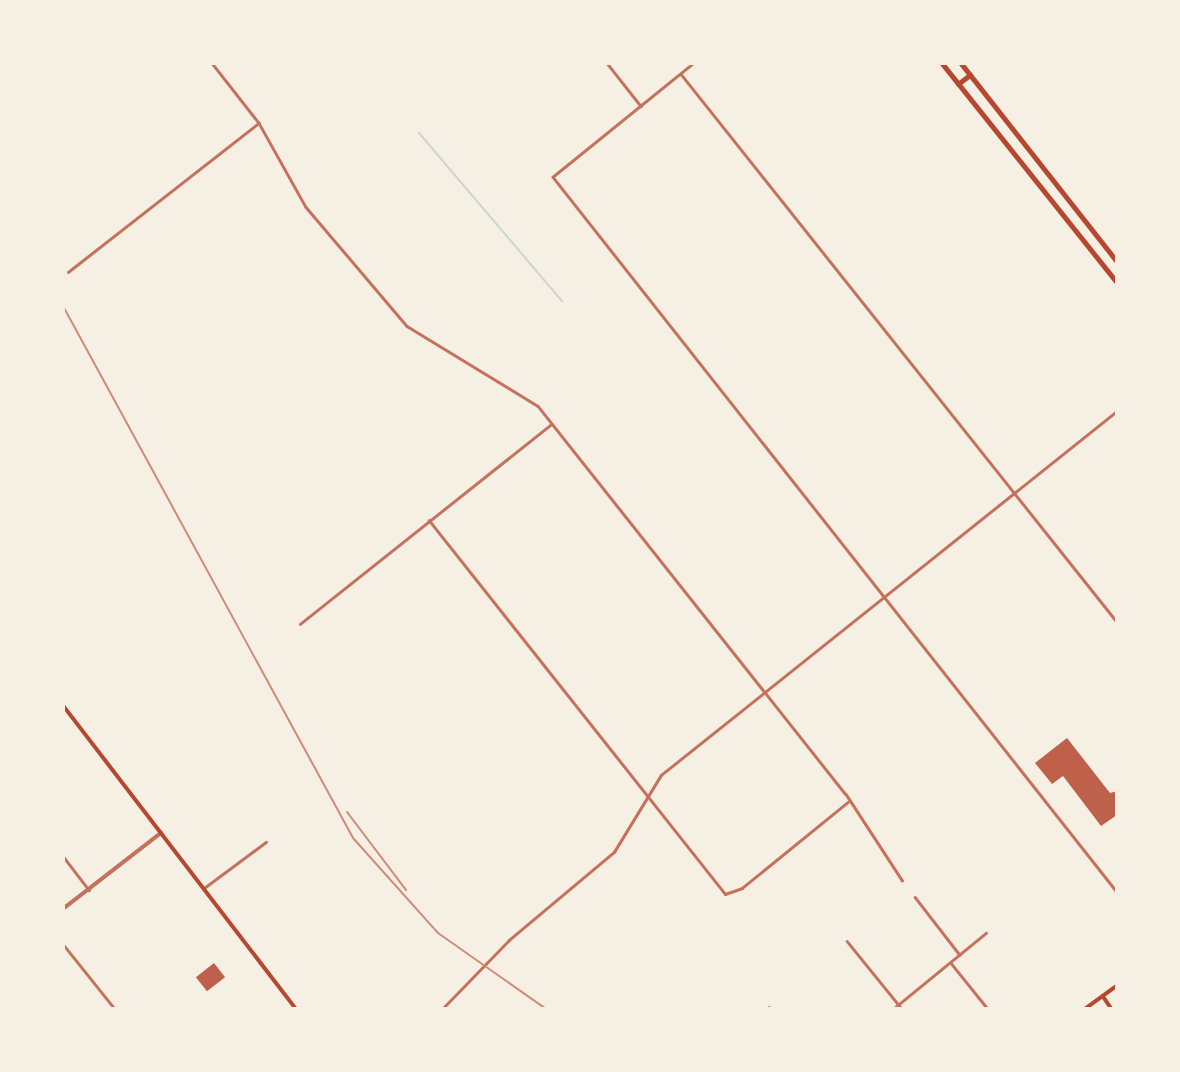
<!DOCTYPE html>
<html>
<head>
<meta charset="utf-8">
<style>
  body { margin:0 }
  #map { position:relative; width:1180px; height:1072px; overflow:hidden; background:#f6efe4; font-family:Figtree,sans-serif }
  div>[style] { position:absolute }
  .stream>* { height:2px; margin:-1px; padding:0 1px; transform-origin:1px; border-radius:1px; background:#c9d6d2 }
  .building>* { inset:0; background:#bf614a; transform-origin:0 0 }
  .minor>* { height:2.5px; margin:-1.25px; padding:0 1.25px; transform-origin:1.25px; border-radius:1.25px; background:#c5725c }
  .tertiary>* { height:3.5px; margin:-1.75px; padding:0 1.75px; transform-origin:1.75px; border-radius:1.75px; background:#c5725c }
  .secondary>* { height:3.5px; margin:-1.75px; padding:0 1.75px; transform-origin:1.75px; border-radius:1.75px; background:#b5482f }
  .primary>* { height:4.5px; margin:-2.25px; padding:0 2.25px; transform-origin:2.25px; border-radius:2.25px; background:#b5482f }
  .rail>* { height:2px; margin:-1px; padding:0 1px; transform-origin:1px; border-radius:1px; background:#cf8b77 }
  span { translate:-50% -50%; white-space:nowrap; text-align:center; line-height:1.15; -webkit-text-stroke:7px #f6efe4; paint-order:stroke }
  .frame { position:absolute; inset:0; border:65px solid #f6efe4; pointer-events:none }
</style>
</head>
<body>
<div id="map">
  <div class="stream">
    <div style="left:419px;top:133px;width:221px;rotate:49.6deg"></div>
  </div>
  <div class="building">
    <div style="clip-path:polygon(1067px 738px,1110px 793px,1117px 791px,1117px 815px,1101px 826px,1063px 776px,1052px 784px,1035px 763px)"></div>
    <div style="left:214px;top:963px;width:18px;height:23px;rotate:52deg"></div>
  </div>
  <div class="minor">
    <div style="left:212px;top:63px;width:76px;rotate:51.9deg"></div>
    <div style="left:259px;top:123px;width:96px;rotate:60.8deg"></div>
    <div style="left:306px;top:207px;width:156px;rotate:49.7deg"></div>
    <div style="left:407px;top:326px;width:153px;rotate:31.4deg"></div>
    <div style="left:538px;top:406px;width:495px;rotate:51.6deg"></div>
    <div style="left:846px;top:794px;width:103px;rotate:56.9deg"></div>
    <div style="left:607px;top:63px;width:55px;rotate:51.7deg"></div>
    <div style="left:694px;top:63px;width:181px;rotate:141deg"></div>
    <div style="left:553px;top:177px;width:911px;rotate:51.73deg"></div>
    <div style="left:681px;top:74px;width:700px;rotate:51.49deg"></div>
    <div style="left:68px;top:272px;width:242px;rotate:-38deg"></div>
    <div style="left:429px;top:520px;width:477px;rotate:51.6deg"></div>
    <div style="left:725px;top:894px;width:18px;rotate:-19deg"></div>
    <div style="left:742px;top:888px;width:136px;rotate:-39.1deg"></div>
    <div style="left:300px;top:624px;width:321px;rotate:-38.5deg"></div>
    <div style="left:63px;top:856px;width:43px;rotate:52.6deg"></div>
    <div style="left:204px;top:888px;width:77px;rotate:-36.6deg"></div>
    <div style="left:915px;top:897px;width:73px;rotate:52.2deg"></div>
    <div style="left:847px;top:941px;width:87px;rotate:51deg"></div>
    <div style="left:63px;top:944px;width:83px;rotate:51.3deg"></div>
    <div style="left:951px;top:963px;width:59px;rotate:51.2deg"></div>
    <div style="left:769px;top:1007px;width:3px;rotate:45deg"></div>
    <div style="left:442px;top:1009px;width:96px;rotate:-45.8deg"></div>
    <div style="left:509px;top:940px;width:137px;rotate:-40deg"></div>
    <div style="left:614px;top:852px;width:90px;rotate:-58.6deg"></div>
    <div style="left:661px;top:775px;width:583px;rotate:-38.6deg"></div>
    <div style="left:893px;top:1009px;width:120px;rotate:-39.3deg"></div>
  </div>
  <div class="tertiary">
    <div style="left:63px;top:909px;width:124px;rotate:-37.8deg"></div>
  </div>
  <div class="secondary">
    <div style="left:63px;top:705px;width:383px;rotate:52.5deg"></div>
    <div style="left:1103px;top:996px;width:14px;rotate:56deg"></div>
    <div style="left:1085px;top:1009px;width:39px;rotate:-36deg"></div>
  </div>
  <div class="primary">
    <div style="left:942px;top:63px;width:280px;rotate:51.4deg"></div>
    <div style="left:961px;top:63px;width:252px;rotate:51.8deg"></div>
    <div style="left:958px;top:84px;width:15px;rotate:-37deg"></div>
  </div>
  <div class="rail">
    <div style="left:63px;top:306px;width:606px;rotate:61.4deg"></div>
    <div style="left:353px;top:838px;width:127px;rotate:48.2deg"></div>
    <div style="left:438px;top:933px;width:132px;rotate:35.1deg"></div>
    <div style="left:347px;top:812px;width:98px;rotate:52.9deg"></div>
  </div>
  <div class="frame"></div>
</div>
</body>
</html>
